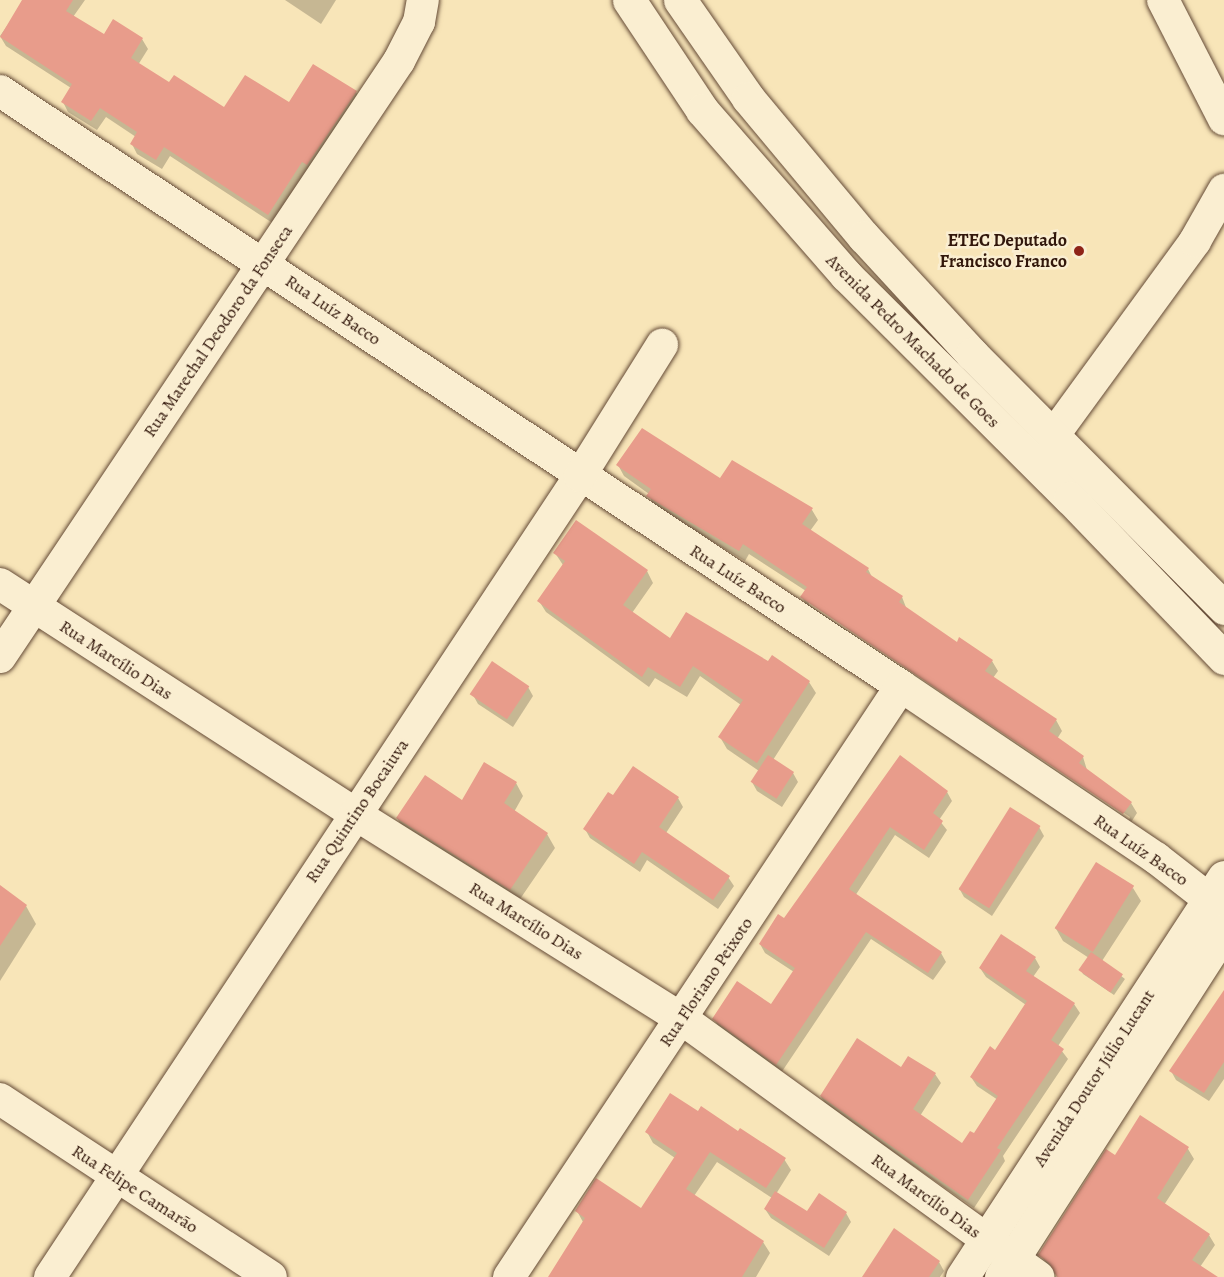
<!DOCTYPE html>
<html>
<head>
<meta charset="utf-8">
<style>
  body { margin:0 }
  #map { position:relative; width:1224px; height:1277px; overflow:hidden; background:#f8e5b8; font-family:Alegreya,serif }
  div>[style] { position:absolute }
  .shadow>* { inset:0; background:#0003 }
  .building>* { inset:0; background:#e89c8b; transform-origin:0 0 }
  .roads { filter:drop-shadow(0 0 2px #644a36) drop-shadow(0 0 2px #644a36) }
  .minor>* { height:32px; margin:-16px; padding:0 16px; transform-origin:16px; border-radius:16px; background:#faeed1 }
  .tertiary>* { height:33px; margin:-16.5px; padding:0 16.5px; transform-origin:16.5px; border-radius:16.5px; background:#faeed1 }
  .dots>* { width:16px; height:16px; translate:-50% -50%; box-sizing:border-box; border:3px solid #faeed1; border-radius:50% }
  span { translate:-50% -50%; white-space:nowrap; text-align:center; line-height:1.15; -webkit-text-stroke:5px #faeed1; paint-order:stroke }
  .poi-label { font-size:18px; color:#32170b; font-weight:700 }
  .right { translate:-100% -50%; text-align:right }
  .street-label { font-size:18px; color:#32170b }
</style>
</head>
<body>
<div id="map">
  <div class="shadow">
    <div style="clip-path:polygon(25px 0,85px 0,73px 17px,104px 37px,114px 21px,142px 39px,148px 49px,138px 65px,170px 84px,224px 109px,289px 104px,356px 92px,361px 102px,274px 224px,170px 156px,162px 169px,137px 154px,132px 144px,136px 137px,106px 117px,97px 130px,68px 112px,63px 102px,71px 88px,6px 46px,0 36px)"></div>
    <div style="clip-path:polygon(285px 0,336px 0,321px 24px)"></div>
    <div style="clip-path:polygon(evenodd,618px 465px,720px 481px,812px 510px,818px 520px,810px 531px,868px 569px,873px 579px,902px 597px,907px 610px,957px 644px,992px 661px,998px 671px,993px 678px,1056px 720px,1062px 731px,1057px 739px,1083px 757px,1087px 770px,1131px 803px,1137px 813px,1130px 824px,808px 608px,802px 597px,806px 591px,749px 554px,745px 561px,654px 507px,649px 494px,624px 476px,618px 465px,809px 601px,1130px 817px,1129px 820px,809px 605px,809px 601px)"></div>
    <div style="clip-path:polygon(555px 553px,647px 571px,653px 583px,632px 613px,671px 640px,769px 663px,809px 682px,816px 693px,773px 760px,793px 773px,798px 782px,782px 807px,757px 791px,752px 782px,759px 771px,727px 749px,720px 737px,741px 705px,700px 676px,687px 697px,655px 678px,649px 687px,546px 612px,539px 601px,563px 565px)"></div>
    <div style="clip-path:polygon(528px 687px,533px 696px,513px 727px,478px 704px,473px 695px)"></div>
    <div style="clip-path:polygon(900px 757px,947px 792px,952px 801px,939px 820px,947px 830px,929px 858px,895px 835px,855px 896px,941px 953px,946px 962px,933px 980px,871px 939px,781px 1073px,719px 1027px,714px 1019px,772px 1006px,794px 972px,765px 953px,760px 944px,784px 920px)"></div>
    <div style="clip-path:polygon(516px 783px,523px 796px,514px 812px,547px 834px,555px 848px,518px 902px,405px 832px,397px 818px,462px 802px)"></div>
    <div style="clip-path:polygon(614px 797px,678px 798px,683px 807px,666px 833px,728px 877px,734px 886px,718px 909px,647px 860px,640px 872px,590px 838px,585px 829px)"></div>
    <div style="clip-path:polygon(1039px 827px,1044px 836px,992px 916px,964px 897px,959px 888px)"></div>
    <div style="clip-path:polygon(0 887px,26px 906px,36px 924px,0 981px)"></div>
    <div style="clip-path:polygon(1133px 888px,1141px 901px,1102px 961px,1125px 979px,1114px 995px,1083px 974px,1081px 970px,1089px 958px,1063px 941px,1055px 927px)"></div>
    <div style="clip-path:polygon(1035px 958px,1040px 967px,1033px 977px,1074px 1004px,1080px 1013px,1058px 1046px,1068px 1059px,1003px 1156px,1005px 1161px,974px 1208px,827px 1106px,821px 1097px,902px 1069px,909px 1058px,935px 1074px,941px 1083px,920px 1116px,963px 1145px,975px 1136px,998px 1100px,977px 1086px,971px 1077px,996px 1052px,1026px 1005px,986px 977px,980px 968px)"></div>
    <div style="clip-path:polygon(1224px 1000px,1224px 1079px,1209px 1101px,1176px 1080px,1171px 1071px)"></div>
    <div style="clip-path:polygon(698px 1113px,784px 1159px,791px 1170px,776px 1194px,807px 1213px,846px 1213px,851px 1222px,829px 1256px,771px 1218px,765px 1209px,772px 1198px,717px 1162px,694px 1196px,763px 1242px,770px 1253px,756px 1277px,550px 1277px,583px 1222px,577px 1211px,641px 1210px,675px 1158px,653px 1143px,647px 1132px)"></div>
    <div style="clip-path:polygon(1140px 1117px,1188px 1149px,1194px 1159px,1164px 1205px,1209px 1235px,1215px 1245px,1200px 1267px,1215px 1277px,1058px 1277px,1040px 1255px,1115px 1157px)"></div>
    <div style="clip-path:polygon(939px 1262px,944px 1271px,940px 1277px,869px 1277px)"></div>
  </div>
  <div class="building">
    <div style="clip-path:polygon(22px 0,73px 0,66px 11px,104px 34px,113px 19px,143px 38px,131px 58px,169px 82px,174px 75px,224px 107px,245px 75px,289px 102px,313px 64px,357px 91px,307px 165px,302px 162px,268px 215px,164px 147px,156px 160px,130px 144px,137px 132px,100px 108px,91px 121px,61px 102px,72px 84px,0 37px)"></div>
    <div style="clip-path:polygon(642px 428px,720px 478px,732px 460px,813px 508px,802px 524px,869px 568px,866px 572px,903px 596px,899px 602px,957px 642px,959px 637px,993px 660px,985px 671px,1057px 719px,1049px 731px,1084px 756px,1079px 763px,1132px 802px,1123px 814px,800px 597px,807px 587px,743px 544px,739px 551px,646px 496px,651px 489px,616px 465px)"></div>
    <div style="clip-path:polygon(576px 520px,648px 570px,623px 605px,670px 638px,686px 612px,768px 661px,772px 655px,810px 681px,757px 763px,718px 737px,743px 700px,693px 666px,680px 687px,648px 667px,642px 677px,537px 601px,565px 561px,553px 553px)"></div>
    <div style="left:492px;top:661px;width:45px;height:40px;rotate:34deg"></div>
    <div style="left:768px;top:755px;width:31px;height:32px;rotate:33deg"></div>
    <div style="clip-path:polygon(900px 755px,948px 791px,933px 813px,943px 821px,924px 850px,890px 827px,849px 889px,942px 952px,928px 973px,866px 932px,776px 1065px,712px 1019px,737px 981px,771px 1004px,795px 968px,759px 944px,778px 914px,784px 918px)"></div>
    <div style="clip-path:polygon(484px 762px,517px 782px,504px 803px,548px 833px,510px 890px,396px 818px,425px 775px,462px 800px)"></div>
    <div style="clip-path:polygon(633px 766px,679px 797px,659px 827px,730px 876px,713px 900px,642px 852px,634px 864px,583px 829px,608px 792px,613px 795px)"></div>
    <div style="left:1010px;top:807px;width:36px;height:97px;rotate:32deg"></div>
    <div style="left:1096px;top:862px;width:45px;height:78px;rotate:32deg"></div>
    <div style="clip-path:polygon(0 885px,27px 905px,0 946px)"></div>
    <div style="clip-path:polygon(1001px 934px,1036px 957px,1026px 971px,1075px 1003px,1051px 1040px,1064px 1049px,997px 1148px,1001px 1150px,968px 1200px,820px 1096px,857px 1038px,901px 1067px,908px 1056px,936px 1073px,913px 1109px,962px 1143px,970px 1131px,974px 1133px,998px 1096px,970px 1077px,990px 1046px,995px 1050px,1027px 1001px,979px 968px)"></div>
    <div style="left:1091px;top:952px;width:39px;height:22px;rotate:35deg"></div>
    <div style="clip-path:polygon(1224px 990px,1224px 1062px,1204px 1093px,1169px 1071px)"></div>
    <div style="clip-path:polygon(670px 1093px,698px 1111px,701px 1106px,738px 1131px,740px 1128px,786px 1158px,766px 1188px,710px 1152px,686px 1189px,764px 1241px,742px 1277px,548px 1277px,585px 1218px,575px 1211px,596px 1178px,641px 1208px,677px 1153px,645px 1132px)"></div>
    <div style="clip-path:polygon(1140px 1115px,1189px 1147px,1157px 1198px,1210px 1234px,1192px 1260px,1218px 1277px,1057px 1277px,1049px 1263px,1038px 1255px,1106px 1149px,1115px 1155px)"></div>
    <div style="clip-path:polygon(775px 1191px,807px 1211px,819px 1193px,847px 1212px,824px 1248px,764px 1209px)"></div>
    <div style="clip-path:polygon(894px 1228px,940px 1261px,929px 1277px,862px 1277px)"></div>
  </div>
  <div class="roads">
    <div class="minor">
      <div style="left:1163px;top:0;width:134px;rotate:62.9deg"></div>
      <div style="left:0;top:91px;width:1080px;rotate:33.44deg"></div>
      <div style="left:901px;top:686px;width:308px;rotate:34deg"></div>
      <div style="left:1156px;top:858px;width:86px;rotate:37.9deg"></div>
      <div style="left:1053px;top:436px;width:241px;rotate:-53.9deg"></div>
      <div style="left:1195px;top:241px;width:59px;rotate:-60.4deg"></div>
      <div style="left:0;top:584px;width:423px;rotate:32.9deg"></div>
      <div style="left:355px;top:814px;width:386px;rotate:32.1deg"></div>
      <div style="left:682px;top:1019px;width:440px;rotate:35.9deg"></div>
      <div style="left:0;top:657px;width:717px;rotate:-56.2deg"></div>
      <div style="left:399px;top:61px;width:44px;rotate:-62.9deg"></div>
      <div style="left:419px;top:22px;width:22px;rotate:-80deg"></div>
      <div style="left:0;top:1099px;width:324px;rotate:33.3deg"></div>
      <div style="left:50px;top:1277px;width:960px;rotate:-56.51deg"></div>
      <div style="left:580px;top:476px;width:155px;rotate:-58deg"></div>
      <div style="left:509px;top:1277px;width:709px;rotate:-56.44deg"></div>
    </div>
    <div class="tertiary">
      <div style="left:629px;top:0;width:132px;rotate:56.4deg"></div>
      <div style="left:702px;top:110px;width:219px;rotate:48.9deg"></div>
      <div style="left:846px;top:275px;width:316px;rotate:44.9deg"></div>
      <div style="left:1070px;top:498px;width:222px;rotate:46.1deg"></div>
      <div style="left:680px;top:0;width:119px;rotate:55.2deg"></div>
      <div style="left:748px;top:98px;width:181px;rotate:50.2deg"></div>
      <div style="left:864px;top:237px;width:159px;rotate:47.3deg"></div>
      <div style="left:972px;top:354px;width:358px;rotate:45.2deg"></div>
      <div style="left:962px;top:1277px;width:478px;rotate:-56.8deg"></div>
      <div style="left:1001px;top:1277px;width:412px;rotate:-57.2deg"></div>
    </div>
  </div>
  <div class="dots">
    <div style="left:1079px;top:251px;background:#8f2418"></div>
  </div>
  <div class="poi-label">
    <span class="right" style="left:1067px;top:251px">ETEC Deputado<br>Francisco Franco</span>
  </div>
  <div class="street-label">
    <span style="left:333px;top:310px;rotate:34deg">Rua Luíz Bacco</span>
    <span style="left:218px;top:331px;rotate:-56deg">Rua Marechal Deodoro da Fonseca</span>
    <span style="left:913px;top:341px;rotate:45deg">Avenida Pedro Machado de Goes</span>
    <span style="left:738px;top:579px;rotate:33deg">Rua Luíz Bacco</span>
    <span style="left:116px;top:660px;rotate:33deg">Rua Marcílio Dias</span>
    <span style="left:357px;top:811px;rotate:-56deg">Rua Quintino Bocaiuva</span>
    <span style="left:1141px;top:850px;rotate:35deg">Rua Luíz Bacco</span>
    <span style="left:526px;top:921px;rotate:32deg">Rua Marcílio Dias</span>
    <span style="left:706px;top:982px;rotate:-56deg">Rua Floriano Peixoto</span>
    <span style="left:1094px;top:1078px;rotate:-57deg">Avenida Doutor Júlio Lucant</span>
    <span style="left:135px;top:1189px;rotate:33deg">Rua Felipe Camarão</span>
    <span style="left:926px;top:1196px;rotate:36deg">Rua Marcílio Dias</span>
  </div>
</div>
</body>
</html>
